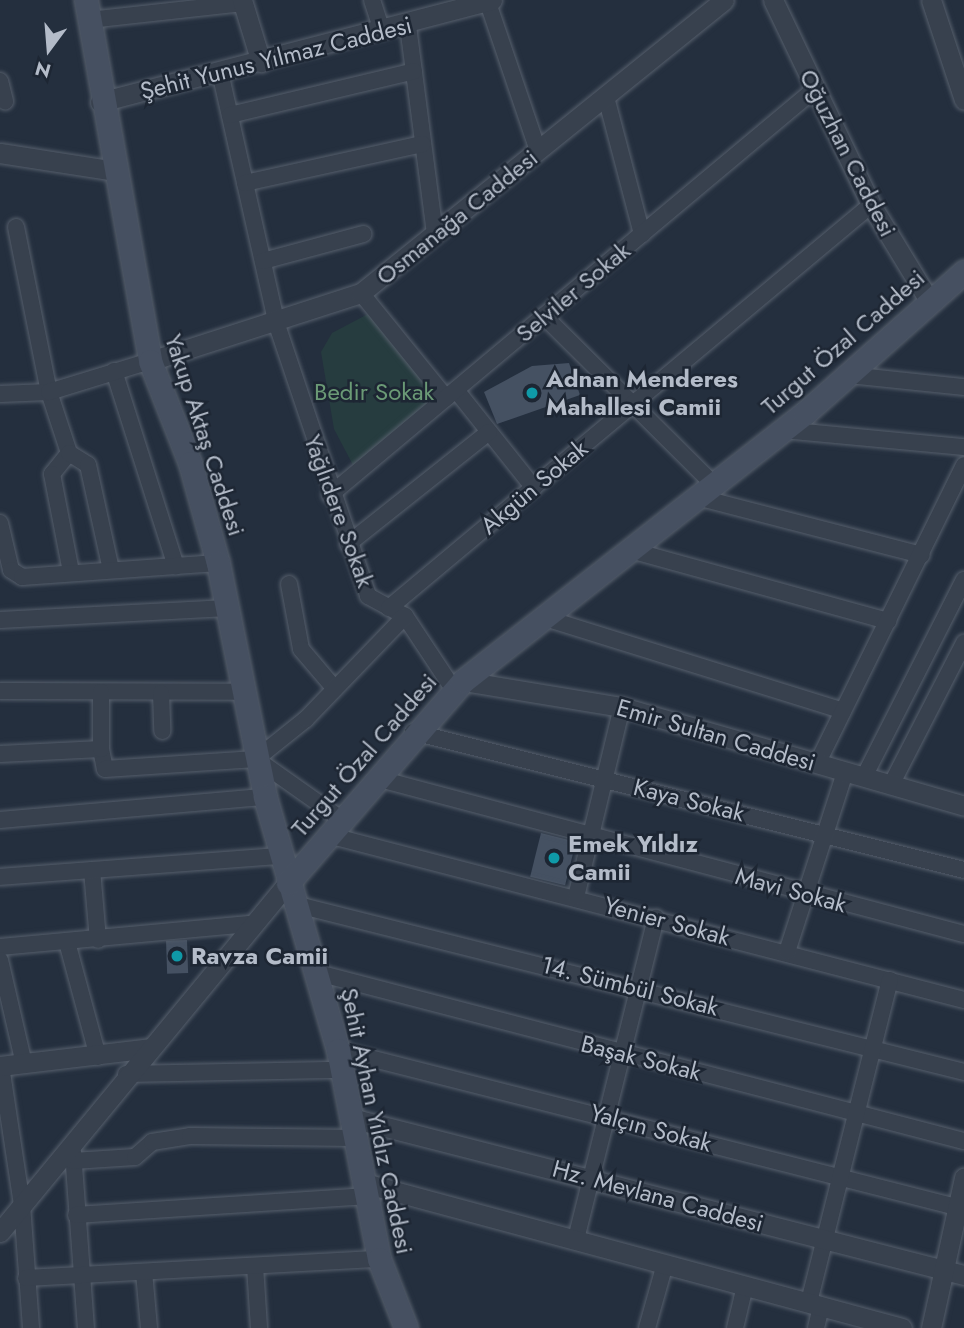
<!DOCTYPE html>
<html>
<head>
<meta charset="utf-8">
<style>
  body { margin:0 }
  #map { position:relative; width:964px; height:1328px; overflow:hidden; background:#242f3e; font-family:Jost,sans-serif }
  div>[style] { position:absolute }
  .green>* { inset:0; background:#263c3f }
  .building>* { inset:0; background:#455162; transform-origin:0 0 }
  .roads { filter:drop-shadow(0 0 2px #565f6c) drop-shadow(0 0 2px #565f6c) }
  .minor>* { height:16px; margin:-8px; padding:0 8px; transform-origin:8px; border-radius:8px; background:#38414e }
  .tertiary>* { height:19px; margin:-9.5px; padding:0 9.5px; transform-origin:9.5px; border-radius:9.5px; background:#38414e }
  .secondary>* { height:23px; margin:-11.5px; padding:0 11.5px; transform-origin:11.5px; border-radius:11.5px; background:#465061 }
  .dots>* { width:19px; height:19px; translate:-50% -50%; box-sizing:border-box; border:4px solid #1d2633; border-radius:50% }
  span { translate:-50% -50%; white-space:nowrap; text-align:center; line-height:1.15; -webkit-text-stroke:5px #1d2633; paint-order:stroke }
  .street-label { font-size:24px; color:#b4bcc9 }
  .poi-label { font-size:24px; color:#b4bcc9; font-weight:700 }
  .left { translate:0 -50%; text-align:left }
  .park-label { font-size:24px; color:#6b9a76 }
  .north { position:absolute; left:14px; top:14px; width:70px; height:70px; -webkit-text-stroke:5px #1d2633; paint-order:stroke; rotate:196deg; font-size:19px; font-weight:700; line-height:28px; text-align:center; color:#b4bcc9 }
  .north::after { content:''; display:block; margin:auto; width:24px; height:32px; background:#b4bcc9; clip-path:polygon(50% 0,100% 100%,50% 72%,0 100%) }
</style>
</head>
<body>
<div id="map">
  <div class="green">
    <div style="clip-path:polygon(368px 314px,439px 398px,354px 467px,334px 429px,321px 352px,332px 333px)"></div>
  </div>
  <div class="building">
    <div style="clip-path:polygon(569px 363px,580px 395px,497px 424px,484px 392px,532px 366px)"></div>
    <div style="left:541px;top:833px;width:36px;height:45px;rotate:14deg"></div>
    <div style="left:187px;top:940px;width:33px;height:21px;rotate:88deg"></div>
  </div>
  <div class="roads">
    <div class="minor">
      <div style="left:372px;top:0;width:33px;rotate:72deg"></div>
      <div style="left:487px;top:0;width:159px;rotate:71.3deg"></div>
      <div style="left:89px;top:20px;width:155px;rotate:-6.3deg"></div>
      <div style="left:408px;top:26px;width:211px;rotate:82.6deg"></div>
      <div style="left:220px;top:72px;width:259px;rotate:77.3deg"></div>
      <div style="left:277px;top:325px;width:286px;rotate:71.4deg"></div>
      <div style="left:368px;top:596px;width:42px;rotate:28.4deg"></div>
      <div style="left:405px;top:616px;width:89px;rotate:56.5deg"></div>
      <div style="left:0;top:81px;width:21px;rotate:76deg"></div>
      <div style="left:606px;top:97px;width:142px;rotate:75.3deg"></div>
      <div style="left:230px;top:115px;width:189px;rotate:-13.4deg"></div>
      <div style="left:245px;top:183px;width:182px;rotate:-12.4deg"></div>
      <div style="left:16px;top:227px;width:168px;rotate:78.7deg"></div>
      <div style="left:49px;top:392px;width:64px;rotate:71.8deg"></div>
      <div style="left:69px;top:453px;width:27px;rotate:129deg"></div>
      <div style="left:52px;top:474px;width:100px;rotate:79deg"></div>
      <div style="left:263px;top:261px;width:104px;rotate:-15.1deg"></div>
      <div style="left:361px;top:293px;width:135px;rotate:51deg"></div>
      <div style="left:544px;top:316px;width:238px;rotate:44.8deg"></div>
      <div style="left:114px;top:371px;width:205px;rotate:72.4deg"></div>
      <div style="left:849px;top:375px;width:116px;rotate:6deg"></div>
      <div style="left:456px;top:390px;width:125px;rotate:51.5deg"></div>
      <div style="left:0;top:394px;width:49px;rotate:-2.3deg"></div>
      <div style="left:49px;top:392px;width:106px;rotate:-17.1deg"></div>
      <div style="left:783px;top:430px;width:182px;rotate:5.4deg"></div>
      <div style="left:69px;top:453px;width:22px;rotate:32deg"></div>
      <div style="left:88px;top:465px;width:107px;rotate:77.6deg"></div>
      <div style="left:330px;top:495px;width:633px;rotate:-39.93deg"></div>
      <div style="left:697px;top:497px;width:232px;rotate:14.5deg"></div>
      <div style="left:0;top:523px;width:48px;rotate:76.8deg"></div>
      <div style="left:11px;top:570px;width:13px;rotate:32deg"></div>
      <div style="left:22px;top:577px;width:196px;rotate:-4.1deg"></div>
      <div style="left:348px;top:544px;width:180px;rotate:-38.5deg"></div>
      <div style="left:630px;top:550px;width:268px;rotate:15.4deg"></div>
      <div style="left:289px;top:584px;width:66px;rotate:79.5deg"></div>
      <div style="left:301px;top:649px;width:52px;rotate:49.6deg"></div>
      <div style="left:389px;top:608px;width:628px;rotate:-39.9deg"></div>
      <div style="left:545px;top:618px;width:312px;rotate:17.3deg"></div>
      <div style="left:0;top:620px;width:228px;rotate:-3deg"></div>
      <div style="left:0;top:691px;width:246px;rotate:0.2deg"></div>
      <div style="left:161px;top:693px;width:38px;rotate:88deg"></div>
      <div style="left:413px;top:732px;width:568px;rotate:14.06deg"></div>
      <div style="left:101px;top:749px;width:20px;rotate:79deg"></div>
      <div style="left:105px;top:769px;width:151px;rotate:-3.8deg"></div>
      <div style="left:256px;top:759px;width:64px;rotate:-38.7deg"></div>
      <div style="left:306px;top:719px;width:143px;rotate:-46.1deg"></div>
      <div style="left:0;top:754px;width:101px;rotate:-2.8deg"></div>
      <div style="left:101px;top:749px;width:57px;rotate:-90deg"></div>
      <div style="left:256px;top:759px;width:104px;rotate:35.2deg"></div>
      <div style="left:817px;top:764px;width:333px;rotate:-63.8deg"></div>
      <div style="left:864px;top:777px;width:221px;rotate:-63.1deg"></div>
      <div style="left:376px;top:778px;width:608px;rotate:14.86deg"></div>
      <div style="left:891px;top:785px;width:160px;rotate:-62.8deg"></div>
      <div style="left:0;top:820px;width:266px;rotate:-5deg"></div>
      <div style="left:328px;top:835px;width:657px;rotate:14.54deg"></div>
      <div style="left:92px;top:870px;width:70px;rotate:85.1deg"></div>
      <div style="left:0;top:877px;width:281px;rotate:-4.3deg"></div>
      <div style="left:576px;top:897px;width:195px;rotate:-76.4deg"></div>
      <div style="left:294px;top:904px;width:691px;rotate:14.08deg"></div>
      <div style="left:67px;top:942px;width:119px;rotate:74.9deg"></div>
      <div style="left:0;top:947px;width:250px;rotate:-5.3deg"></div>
      <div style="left:787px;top:952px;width:189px;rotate:-72.1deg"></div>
      <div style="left:0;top:960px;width:107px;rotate:77deg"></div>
      <div style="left:318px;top:973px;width:667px;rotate:14.58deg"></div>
      <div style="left:338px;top:1050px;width:646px;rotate:14.25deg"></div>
      <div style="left:1px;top:1066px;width:141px;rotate:81.4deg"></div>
      <div style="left:22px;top:1205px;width:123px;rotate:85.8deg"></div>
      <div style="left:126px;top:1074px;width:216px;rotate:-1.1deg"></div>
      <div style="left:73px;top:1152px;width:176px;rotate:85.8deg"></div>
      <div style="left:73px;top:1161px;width:62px;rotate:-3.7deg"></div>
      <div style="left:135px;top:1157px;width:23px;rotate:-41deg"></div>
      <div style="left:152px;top:1142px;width:38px;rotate:-9deg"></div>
      <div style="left:190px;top:1136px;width:165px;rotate:0.7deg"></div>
      <div style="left:76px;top:1215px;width:293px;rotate:-3.7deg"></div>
      <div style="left:576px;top:1239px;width:331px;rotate:-76deg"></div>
      <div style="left:255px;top:1266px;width:62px;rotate:86.3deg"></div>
      <div style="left:144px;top:1272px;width:56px;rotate:84.9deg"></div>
      <div style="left:26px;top:1278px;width:354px;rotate:-3.1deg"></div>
      <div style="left:809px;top:1302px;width:332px;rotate:-75.9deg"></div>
      <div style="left:647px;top:1328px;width:66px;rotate:-74.3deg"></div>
      <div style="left:735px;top:1328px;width:43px;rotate:-76.6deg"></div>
      <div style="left:816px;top:1328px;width:23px;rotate:-77deg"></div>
    </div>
    <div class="tertiary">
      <div style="left:242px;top:0;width:65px;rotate:73deg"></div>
      <div style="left:773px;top:0;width:227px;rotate:64.4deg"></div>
      <div style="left:871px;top:205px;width:114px;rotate:58.7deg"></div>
      <div style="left:931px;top:0;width:105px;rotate:71.7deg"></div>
      <div style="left:100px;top:102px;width:405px;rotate:-14.6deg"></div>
      <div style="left:0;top:153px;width:116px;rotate:8.9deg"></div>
      <div style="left:150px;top:361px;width:222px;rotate:-17.9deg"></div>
      <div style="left:361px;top:293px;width:466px;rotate:-38.9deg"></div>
      <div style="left:463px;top:681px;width:161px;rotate:9.3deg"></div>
      <div style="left:622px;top:707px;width:356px;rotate:16.1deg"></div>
      <div style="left:0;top:1066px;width:151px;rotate:-6.8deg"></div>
      <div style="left:351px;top:1118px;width:633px;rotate:14.37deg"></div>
      <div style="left:364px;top:1183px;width:557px;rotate:15.08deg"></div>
      <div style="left:0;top:1232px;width:452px;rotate:-50.5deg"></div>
      <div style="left:931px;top:1328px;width:154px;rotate:-77.6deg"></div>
    </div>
    <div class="secondary">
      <div style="left:86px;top:0;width:367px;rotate:79.9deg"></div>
      <div style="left:150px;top:361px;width:110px;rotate:68.6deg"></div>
      <div style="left:190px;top:463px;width:104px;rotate:74.4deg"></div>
      <div style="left:218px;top:563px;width:239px;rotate:78.6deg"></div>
      <div style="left:265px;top:797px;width:263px;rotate:73.9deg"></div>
      <div style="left:338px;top:1050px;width:213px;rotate:78.9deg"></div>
      <div style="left:379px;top:1259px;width:74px;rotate:68.6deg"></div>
      <div style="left:288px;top:883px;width:267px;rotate:-49.1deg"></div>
      <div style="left:463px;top:681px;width:434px;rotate:-38.1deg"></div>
      <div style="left:805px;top:413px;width:213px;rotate:-41.6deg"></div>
    </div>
  </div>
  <div class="dots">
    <div style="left:532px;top:393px;background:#0f9aa8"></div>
    <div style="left:554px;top:858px;background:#0f9aa8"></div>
    <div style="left:177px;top:956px;background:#0f9aa8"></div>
  </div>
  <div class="street-label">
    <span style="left:276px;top:58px;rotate:-14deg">Şehit Yunus Yılmaz Caddesi</span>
    <span style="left:848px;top:153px;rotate:63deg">Oğuzhan Caddesi</span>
    <span style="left:457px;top:217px;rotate:-39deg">Osmanağa Caddesi</span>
    <span style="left:573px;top:292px;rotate:-40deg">Selviler Sokak</span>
    <span style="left:843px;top:342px;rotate:-41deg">Turgut Özal Caddesi</span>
    <span style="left:205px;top:435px;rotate:72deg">Yakup Aktaş Caddesi</span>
    <span style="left:534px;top:487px;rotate:-40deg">Akgün Sokak</span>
    <span style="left:339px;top:511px;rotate:70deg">Yağlıdere Sokak</span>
    <span style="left:716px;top:735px;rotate:16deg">Emir Sultan Caddesi</span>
    <span style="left:364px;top:755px;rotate:-49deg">Turgut Özal Caddesi</span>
    <span style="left:689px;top:800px;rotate:14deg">Kaya Sokak</span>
    <span style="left:791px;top:890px;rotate:15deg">Mavi Sokak</span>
    <span style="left:667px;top:921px;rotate:15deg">Yenier Sokak</span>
    <span style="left:630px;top:986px;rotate:14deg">14. Sümbül Sokak</span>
    <span style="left:641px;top:1058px;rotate:14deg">Başak Sokak</span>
    <span style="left:377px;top:1121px;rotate:78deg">Şehit Ayhan Yıldız Caddesi</span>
    <span style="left:651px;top:1128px;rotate:15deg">Yalçın Sokak</span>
    <span style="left:658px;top:1196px;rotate:15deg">Hz. Mevlana Caddesi</span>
  </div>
  <div class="poi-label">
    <span class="left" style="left:546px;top:393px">Adnan Menderes<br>Mahallesi Camii</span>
    <span class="left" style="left:568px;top:858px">Emek Yıldız<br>Camii</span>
    <span class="left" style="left:191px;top:956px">Ravza Camii</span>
  </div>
  <div class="park-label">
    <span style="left:374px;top:392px">Bedir Sokak</span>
  </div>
  <div class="north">N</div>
</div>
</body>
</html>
